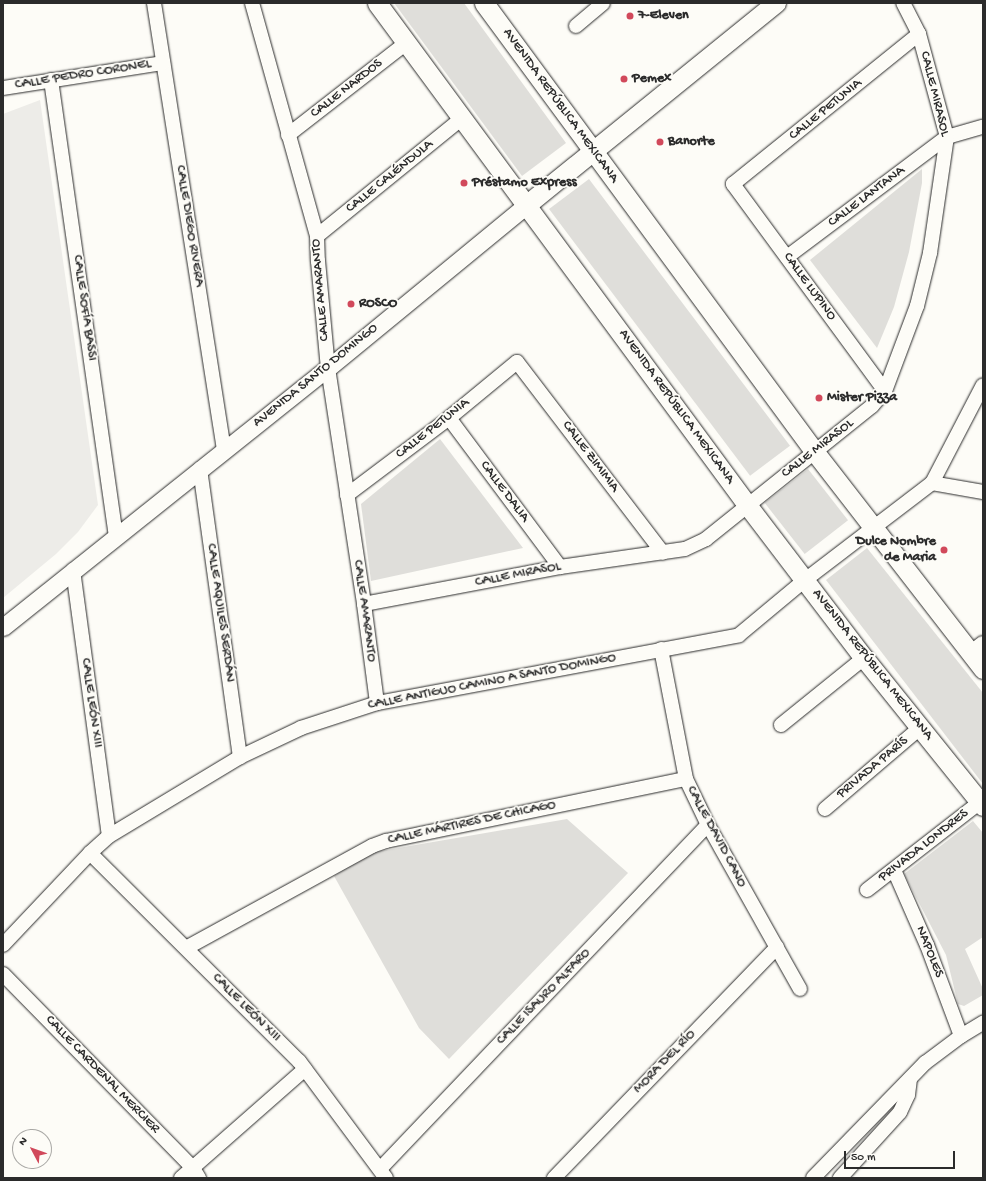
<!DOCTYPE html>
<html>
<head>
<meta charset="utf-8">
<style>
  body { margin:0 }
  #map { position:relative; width:986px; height:1181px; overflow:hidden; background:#fdfcf7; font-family:"Gochi Hand",sans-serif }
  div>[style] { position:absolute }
  .built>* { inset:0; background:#edece8 }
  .green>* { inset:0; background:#dfdeda; transform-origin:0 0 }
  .roads { filter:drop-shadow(0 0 1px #2b2b2b) drop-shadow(0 0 1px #2b2b2b) }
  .minor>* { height:14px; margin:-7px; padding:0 7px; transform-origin:7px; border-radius:7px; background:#fdfcf7 }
  .tertiary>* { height:17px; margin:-8.5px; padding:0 8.5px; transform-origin:8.5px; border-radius:8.5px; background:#fdfcf7 }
  .secondary>* { height:19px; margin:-9.5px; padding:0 9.5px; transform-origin:9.5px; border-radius:9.5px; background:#fdfcf7 }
  .dots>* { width:11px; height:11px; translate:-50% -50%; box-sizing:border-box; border:2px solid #fdfcf7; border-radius:50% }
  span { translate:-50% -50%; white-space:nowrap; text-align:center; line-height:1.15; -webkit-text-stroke:3.5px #fdfcf7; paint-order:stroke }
  .poi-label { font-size:14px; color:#2b2b2b; font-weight:700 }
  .left { translate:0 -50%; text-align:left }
  .right { translate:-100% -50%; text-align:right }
  .street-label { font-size:14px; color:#2b2b2b }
  .frame { position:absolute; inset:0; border:4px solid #2b2b2b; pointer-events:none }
  .north { position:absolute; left:12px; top:1129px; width:40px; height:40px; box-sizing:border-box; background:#fdfcf7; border:1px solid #a9a8a5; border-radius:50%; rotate:311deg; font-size:11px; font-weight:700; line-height:16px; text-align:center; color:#2b2b2b }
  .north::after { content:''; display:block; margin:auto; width:14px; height:18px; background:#d1495b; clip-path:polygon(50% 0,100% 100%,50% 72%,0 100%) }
  .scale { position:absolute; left:844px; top:1151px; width:111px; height:18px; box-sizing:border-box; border:2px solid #2b2b2b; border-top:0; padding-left:5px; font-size:12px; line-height:14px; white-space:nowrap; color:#2b2b2b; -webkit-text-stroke:3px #fdfcf7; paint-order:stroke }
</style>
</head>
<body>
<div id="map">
  <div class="built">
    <div style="clip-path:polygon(40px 100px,98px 505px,78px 532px,56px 554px,3px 598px,3px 114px)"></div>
  </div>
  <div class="green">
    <div style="clip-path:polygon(394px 3px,464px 3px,566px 143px,522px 176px)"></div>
    <div style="clip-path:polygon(922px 169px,922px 183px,909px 252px,894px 307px,877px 348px,810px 260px)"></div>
    <div style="left:589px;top:179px;width:334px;height:50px;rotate:53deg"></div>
    <div style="clip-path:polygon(440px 439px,523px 548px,371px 581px,361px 504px)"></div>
    <div style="left:808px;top:469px;width:65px;height:55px;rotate:52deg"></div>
    <div style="clip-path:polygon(867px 548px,983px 693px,983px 784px,826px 580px)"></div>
    <div style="clip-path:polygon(567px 819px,628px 873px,449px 1059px,419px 1028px,334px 876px,369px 853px)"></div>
    <div style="clip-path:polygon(973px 821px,983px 833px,983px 937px,965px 949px,983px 989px,983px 995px,964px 1006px,958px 1004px,946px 955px,904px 874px)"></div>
  </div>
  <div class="roads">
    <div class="minor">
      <div style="left:154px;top:3px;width:451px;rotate:81.1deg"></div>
      <div style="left:252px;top:3px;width:242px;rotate:74.4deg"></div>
      <div style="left:317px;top:236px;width:25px;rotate:88deg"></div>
      <div style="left:318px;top:261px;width:107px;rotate:84.7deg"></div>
      <div style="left:328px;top:368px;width:239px;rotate:81.3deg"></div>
      <div style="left:364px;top:604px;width:100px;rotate:82.5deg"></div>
      <div style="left:576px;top:26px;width:35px;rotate:-40deg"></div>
      <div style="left:51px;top:80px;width:461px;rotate:81.9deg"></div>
      <div style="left:3px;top:88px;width:162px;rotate:-8.9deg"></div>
      <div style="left:288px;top:135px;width:150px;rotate:-37.9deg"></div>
      <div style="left:317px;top:236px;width:187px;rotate:-39.1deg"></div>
      <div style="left:787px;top:257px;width:200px;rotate:-36.9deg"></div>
      <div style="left:947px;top:137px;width:37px;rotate:-16deg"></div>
      <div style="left:885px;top:391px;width:257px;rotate:-126.3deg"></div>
      <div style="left:733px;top:184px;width:239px;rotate:-38.9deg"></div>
      <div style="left:449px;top:418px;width:186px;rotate:53.3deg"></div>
      <div style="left:200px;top:469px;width:291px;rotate:82.1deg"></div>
      <div style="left:932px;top:483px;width:52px;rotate:10deg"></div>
      <div style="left:347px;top:495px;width:128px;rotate:-37deg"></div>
      <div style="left:449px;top:418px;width:88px;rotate:-39.5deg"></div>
      <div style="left:517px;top:362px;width:240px;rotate:52.6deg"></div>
      <div style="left:73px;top:570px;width:268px;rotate:82.3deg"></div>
      <div style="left:364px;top:604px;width:199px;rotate:-10.7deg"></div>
      <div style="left:560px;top:567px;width:126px;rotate:-8.2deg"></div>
      <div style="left:685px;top:549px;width:23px;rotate:-25deg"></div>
      <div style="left:706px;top:539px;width:213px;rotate:-38.7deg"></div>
      <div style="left:872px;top:406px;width:20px;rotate:-49deg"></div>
      <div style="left:885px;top:391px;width:91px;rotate:-69.4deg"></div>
      <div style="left:917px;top:306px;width:55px;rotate:-76.2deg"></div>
      <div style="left:930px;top:253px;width:117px;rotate:-81.7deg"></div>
      <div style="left:947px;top:137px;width:107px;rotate:-105.2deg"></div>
      <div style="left:919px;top:34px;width:35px;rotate:-117deg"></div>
      <div style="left:661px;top:649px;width:132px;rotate:79.1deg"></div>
      <div style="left:686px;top:779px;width:51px;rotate:64.4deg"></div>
      <div style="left:708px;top:825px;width:188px;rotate:60.7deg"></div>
      <div style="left:970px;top:653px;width:16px;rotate:-38deg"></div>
      <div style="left:781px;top:725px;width:107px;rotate:-38.9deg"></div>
      <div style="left:825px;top:809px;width:126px;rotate:-40.5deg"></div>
      <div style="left:90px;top:853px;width:295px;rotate:44.9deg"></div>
      <div style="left:299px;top:1061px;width:146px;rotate:53.4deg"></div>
      <div style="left:894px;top:870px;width:82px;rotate:66.3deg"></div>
      <div style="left:927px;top:945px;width:97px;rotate:69.5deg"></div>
      <div style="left:867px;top:890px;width:143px;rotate:-37.9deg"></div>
      <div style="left:3px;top:945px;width:127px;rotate:-46.6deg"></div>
      <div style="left:90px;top:853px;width:25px;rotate:-42deg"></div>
      <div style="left:109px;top:836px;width:153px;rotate:-31.1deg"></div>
      <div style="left:240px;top:757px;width:68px;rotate:-25.4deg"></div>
      <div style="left:301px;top:728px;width:80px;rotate:-18.2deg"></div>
      <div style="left:377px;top:703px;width:368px;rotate:-10.6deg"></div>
      <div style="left:739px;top:635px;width:86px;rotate:-39.8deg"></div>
      <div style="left:805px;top:580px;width:160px;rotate:-37.4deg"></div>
      <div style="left:932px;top:483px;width:110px;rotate:-62.5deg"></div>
      <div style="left:186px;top:948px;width:212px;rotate:-28.7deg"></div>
      <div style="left:372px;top:846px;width:15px;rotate:-20deg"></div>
      <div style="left:386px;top:841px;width:306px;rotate:-11.7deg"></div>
      <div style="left:3px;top:974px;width:272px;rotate:45.6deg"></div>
      <div style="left:193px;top:1168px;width:12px;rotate:59deg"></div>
      <div style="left:380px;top:1169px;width:475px;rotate:-46.4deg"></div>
      <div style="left:181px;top:1178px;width:165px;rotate:-41.3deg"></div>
      <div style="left:554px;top:1178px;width:321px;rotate:-46deg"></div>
      <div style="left:813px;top:1178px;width:161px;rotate:-45.8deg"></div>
      <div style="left:925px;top:1063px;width:45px;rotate:-36.9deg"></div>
      <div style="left:961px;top:1036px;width:26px;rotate:-31deg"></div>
      <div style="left:840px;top:1178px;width:89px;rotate:-47.7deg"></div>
      <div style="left:900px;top:1112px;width:19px;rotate:-65deg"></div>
      <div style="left:908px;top:1095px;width:16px;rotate:-83deg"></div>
    </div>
    <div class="tertiary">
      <div style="left:3px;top:627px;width:416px;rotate:-38.6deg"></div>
      <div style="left:328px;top:368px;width:255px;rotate:-39.4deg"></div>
    </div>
    <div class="secondary">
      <div style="left:377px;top:3px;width:625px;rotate:53.59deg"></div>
      <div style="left:748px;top:506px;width:191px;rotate:52.7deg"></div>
      <div style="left:864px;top:658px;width:190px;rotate:51.2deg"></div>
      <div style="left:484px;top:3px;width:556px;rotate:53.62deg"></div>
      <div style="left:814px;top:451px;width:276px;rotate:52.2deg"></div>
      <div style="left:525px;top:206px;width:323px;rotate:-39deg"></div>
    </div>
  </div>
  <div class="dots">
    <div style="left:630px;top:16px;background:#d1495b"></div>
    <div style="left:624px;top:79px;background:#d1495b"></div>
    <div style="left:660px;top:142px;background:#d1495b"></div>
    <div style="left:464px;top:183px;background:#d1495b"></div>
    <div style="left:351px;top:304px;background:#d1495b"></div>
    <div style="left:819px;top:398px;background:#d1495b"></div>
    <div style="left:944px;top:550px;background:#d1495b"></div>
  </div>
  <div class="poi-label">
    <span class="left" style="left:638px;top:16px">7-Eleven</span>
    <span class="left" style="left:632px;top:79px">Pemex</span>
    <span class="left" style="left:668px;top:142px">Banorte</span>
    <span class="left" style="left:472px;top:183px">Préstamo Express</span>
    <span class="left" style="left:359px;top:304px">ROSCO</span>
    <span class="left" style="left:827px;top:398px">Mister Pizza</span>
    <span class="right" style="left:936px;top:550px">Dulce Nombre<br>de Maria</span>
  </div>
  <div class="street-label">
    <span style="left:83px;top:75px;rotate:-9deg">CALLE PEDRO CORONEL</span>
    <span style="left:347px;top:89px;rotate:-38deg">CALLE NARDOS</span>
    <span style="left:934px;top:94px;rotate:76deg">CALLE MIRASOL</span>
    <span style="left:560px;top:106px;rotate:54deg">AVENIDA REPÚBLICA MEXICANA</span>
    <span style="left:826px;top:110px;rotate:-39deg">CALLE PETUNIA</span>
    <span style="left:390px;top:177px;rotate:-39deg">CALLE CALÉNDULA</span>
    <span style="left:867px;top:197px;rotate:-37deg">CALLE LANTANA</span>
    <span style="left:189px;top:226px;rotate:81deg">CALLE DIEGO RIVERA</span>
    <span style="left:809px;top:287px;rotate:54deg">CALLE LUPINO</span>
    <span style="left:321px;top:290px;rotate:-95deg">CALLE AMARANTO</span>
    <span style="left:84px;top:308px;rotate:82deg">CALLE SOFÍA BASSI</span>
    <span style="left:316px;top:376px;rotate:-39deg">AVENIDA SANTO DOMINGO</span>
    <span style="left:676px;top:407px;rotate:54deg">AVENIDA REPÚBLICA MEXICANA</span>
    <span style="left:433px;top:429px;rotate:-38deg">CALLE PETUNIA</span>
    <span style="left:818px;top:449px;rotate:-38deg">CALLE MIRASOL</span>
    <span style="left:590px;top:457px;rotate:53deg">CALLE ZIMIMIA</span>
    <span style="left:504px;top:492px;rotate:53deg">CALLE DALIA</span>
    <span style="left:518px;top:575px;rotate:-11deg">CALLE MIRASOL</span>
    <span style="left:364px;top:611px;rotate:82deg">CALLE AMARANTO</span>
    <span style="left:220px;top:613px;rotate:82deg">CALLE AQUILES SERDÁN</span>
    <span style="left:872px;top:665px;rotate:52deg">AVENIDA REPÚBLICA MEXICANA</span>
    <span style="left:492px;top:682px;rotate:-11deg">CALLE ANTIGUO CAMINO A SANTO DOMINGO</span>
    <span style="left:91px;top:703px;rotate:82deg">CALLE LEÓN XIII</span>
    <span style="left:873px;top:768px;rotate:-40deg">PRIVADA PARÍS</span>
    <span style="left:472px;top:823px;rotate:-12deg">CALLE MÁRTIRES DE CHICAGO</span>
    <span style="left:716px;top:837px;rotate:62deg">CALLE DAVID CANO</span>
    <span style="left:924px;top:846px;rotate:-38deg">PRIVADA LONDRES</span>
    <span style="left:929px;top:952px;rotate:68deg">NAPOLES</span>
    <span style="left:544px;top:997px;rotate:-46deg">CALLE ISAURO ALFARO</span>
    <span style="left:246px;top:1008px;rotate:45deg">CALLE LEÓN XIII</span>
    <span style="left:665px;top:1062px;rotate:-46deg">MORA DEL RÍO</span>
    <span style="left:102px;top:1075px;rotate:46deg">CALLE CARDENAL MERCIER</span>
  </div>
  <div class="frame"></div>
  <div class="north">N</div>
  <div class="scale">50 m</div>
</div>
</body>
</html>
